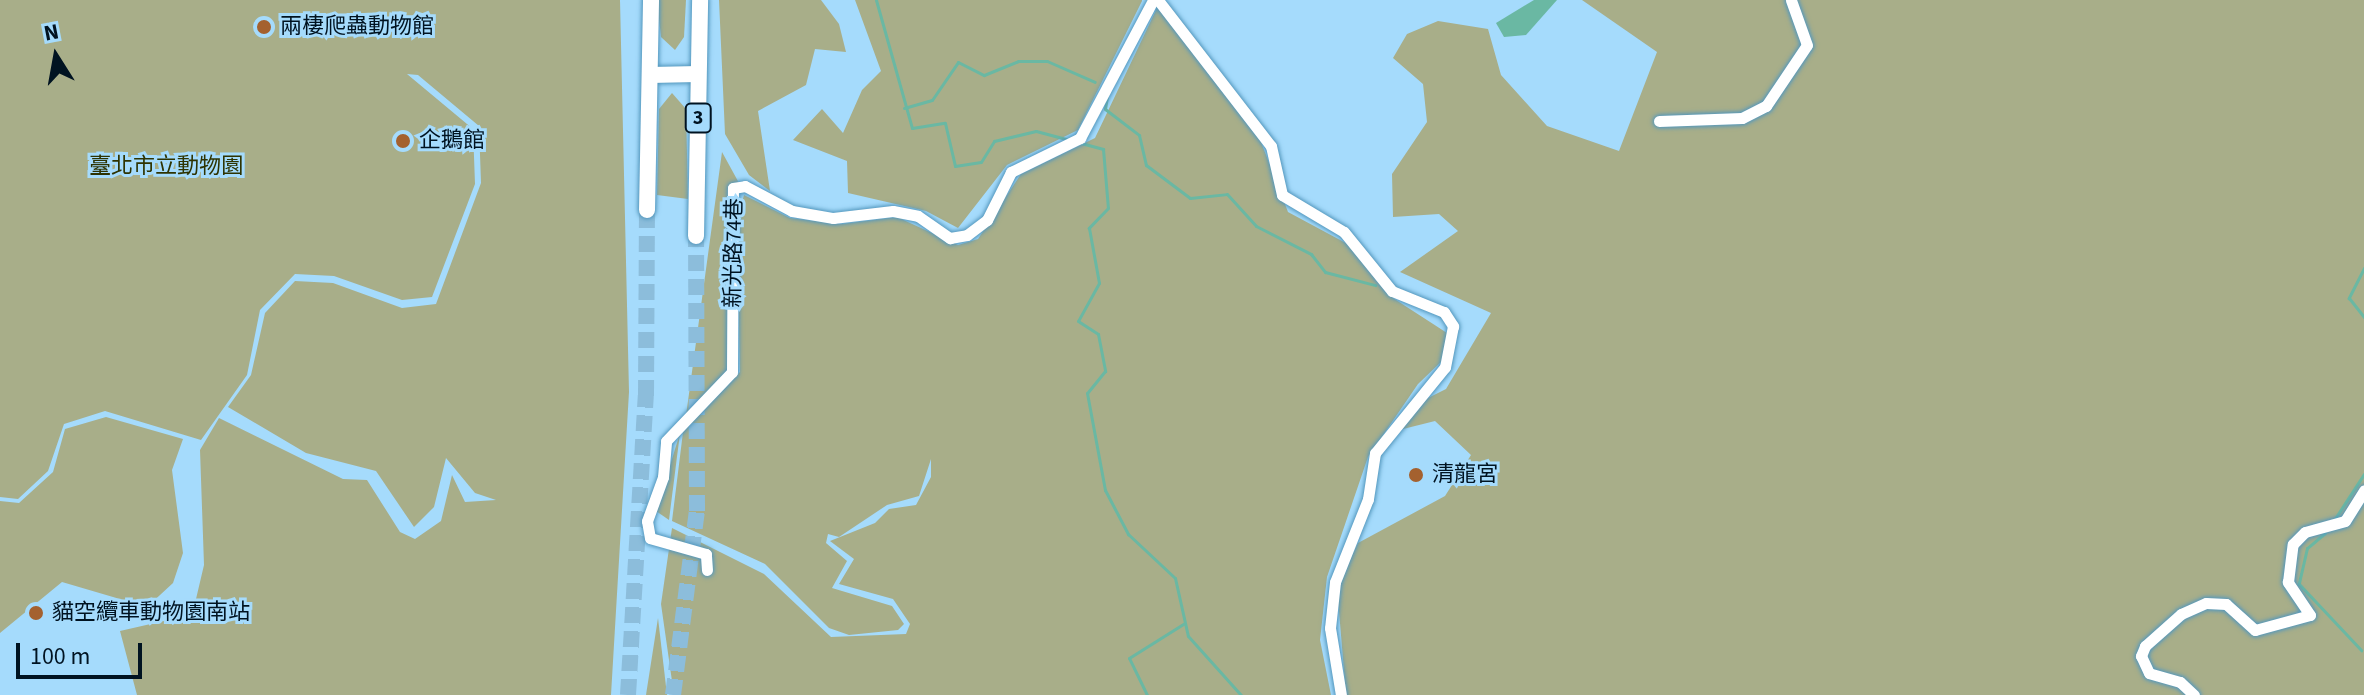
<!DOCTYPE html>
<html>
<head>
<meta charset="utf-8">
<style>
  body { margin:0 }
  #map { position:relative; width:2364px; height:695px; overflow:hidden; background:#a5dbfc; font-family:"Source Sans 3","Noto Sans TC",sans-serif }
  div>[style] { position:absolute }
  .green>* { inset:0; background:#a8ae89 }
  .water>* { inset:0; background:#6ab8a3 }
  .stream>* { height:3px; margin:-1.5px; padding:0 1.5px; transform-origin:1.5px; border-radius:1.5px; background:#6ab8a3 }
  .highway-tunnel>* { height:16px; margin-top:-8px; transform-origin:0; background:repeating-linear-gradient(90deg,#8cbddb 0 16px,transparent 0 24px) }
  .roads { filter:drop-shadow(0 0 2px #5397bd) drop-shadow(0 0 2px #5397bd) }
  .minor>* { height:11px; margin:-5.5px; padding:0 5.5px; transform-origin:5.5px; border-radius:5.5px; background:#fff }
  .highway>* { height:16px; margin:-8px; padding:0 8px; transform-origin:8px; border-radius:8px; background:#fff }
  .dots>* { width:22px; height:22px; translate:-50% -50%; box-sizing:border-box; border:4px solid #a5dbfc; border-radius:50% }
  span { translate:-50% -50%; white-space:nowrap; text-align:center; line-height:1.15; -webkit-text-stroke:6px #a5dbfc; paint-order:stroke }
  .shield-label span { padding:2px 6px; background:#a5dbfc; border:2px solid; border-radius:6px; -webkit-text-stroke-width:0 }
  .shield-label { font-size:20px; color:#001321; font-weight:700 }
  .poi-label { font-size:22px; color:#001321 }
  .left { translate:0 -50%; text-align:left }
  .park-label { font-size:22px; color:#2e3301 }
  .street-label { font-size:22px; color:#001321 }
  .north { position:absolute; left:16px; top:16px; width:80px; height:80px; -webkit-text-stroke:6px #a5dbfc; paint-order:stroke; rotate:349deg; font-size:22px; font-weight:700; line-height:32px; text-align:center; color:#001321 }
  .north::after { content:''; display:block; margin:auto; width:28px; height:36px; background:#001321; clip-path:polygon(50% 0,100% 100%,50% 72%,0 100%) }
  .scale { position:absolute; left:16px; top:643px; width:126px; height:36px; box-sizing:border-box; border:4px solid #001321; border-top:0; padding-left:10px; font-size:24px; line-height:28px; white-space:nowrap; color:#001321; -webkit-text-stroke:6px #a5dbfc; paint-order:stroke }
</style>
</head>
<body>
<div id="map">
  <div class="green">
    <div style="clip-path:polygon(0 0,620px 0,629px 392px,611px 695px,137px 695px,120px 631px,168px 620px,196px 599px,204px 565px,200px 450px,219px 418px,343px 479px,367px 480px,400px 532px,415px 539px,441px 521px,452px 475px,465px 502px,496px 500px,475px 493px,446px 458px,434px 507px,414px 527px,376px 471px,306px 453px,228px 407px,251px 375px,265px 313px,295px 281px,333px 283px,402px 308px,436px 304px,481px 183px,479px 126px,418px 75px,407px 74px,473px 129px,475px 184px,432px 297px,402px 300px,334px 276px,295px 274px,260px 310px,247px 375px,201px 440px,105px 411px,64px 424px,48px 471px,18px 499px,0 497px)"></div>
    <div style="clip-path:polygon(657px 0,686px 0,684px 37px,675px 50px,661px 37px)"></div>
    <div style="clip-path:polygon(719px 0,821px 0,839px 24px,846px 52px,815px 49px,806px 85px,758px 111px,770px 191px,749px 175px,725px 134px)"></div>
    <div style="clip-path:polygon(855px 0,1142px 0,1142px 1px,1078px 130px,1007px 165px,958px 228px,926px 211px,848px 193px,847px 161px,793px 140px,822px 109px,843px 133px,862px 90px,881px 71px)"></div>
    <div style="clip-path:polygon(1582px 0,2364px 0,2364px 695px,1346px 695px,1337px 587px,1358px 543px,1445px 496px,1471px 455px,1435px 421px,1399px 430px,1418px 403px,1446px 389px,1491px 313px,1400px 272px,1458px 231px,1439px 214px,1393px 217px,1392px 174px,1427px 122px,1423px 84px,1393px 58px,1407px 34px,1438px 21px,1488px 29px,1501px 75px,1547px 126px,1619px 151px,1657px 52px)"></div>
    <div style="clip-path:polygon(1158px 6px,1261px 142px,1288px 212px,1355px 248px,1393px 298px,1447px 333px,1443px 360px,1418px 384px,1368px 457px,1327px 577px,1320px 640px,1331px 695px,674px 695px,661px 604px,672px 528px,764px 574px,831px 637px,906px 634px,910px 624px,893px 599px,839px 584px,854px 559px,830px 541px,875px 523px,889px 509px,916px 505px,931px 477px,931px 459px,919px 496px,887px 505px,839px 537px,828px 534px,826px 543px,847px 561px,832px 588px,892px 606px,904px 624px,898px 630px,849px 635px,829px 628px,765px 564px,672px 521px,683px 432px,740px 372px,737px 221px,744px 195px,790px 218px,841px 224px,897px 217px,958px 245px,978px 239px,1021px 174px,1095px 138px)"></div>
    <div style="clip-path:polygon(672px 93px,686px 109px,688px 199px,657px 195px,659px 109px)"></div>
    <div style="clip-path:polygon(722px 152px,739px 183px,730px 215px,734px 370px,685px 423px)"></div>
    <div style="clip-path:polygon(106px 417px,183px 439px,172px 470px,183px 553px,173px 583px,147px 607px,62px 582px,0 633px,0 501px,19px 503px,53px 472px,65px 429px)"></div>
    <div style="clip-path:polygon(680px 433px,669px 520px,656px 511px)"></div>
    <div style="clip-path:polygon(658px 618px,667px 695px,646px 695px)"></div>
  </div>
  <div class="water">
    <div style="clip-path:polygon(1534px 0,1557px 0,1526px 35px,1504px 37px,1496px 23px)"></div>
  </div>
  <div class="stream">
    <div style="left:876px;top:0;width:133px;rotate:74.3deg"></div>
    <div style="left:912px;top:128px;width:33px;rotate:-9deg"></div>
    <div style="left:945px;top:123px;width:44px;rotate:76.9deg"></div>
    <div style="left:955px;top:166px;width:26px;rotate:-9deg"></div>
    <div style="left:981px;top:162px;width:25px;rotate:-58deg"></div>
    <div style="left:994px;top:141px;width:43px;rotate:-13.4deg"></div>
    <div style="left:1036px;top:131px;width:31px;rotate:15deg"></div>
    <div style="left:1108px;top:90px;width:19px;rotate:99deg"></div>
    <div style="left:1105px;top:109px;width:43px;rotate:37.4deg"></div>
    <div style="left:1139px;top:135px;width:31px;rotate:77deg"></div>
    <div style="left:1146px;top:165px;width:55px;rotate:36.9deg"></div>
    <div style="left:1190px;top:198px;width:37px;rotate:-6deg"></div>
    <div style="left:1227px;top:194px;width:43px;rotate:47.8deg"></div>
    <div style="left:1256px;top:226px;width:62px;rotate:27deg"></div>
    <div style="left:1311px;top:254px;width:23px;rotate:52deg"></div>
    <div style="left:1325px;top:272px;width:52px;rotate:14.6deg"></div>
    <div style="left:904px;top:108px;width:29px;rotate:-16deg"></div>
    <div style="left:932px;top:100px;width:46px;rotate:-55.6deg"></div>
    <div style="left:958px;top:62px;width:29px;rotate:27deg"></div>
    <div style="left:984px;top:75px;width:37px;rotate:-22deg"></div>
    <div style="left:1018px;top:61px;width:29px"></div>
    <div style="left:1047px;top:61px;width:52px;rotate:23.6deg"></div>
    <div style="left:1081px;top:143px;width:23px;rotate:15deg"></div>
    <div style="left:1103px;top:149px;width:59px;rotate:85.2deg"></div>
    <div style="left:1108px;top:208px;width:28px;rotate:134deg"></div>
    <div style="left:1089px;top:228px;width:56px;rotate:79.7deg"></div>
    <div style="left:1099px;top:283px;width:43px;rotate:118.9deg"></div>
    <div style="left:1078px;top:321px;width:24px;rotate:33deg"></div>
    <div style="left:1098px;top:334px;width:38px;rotate:79deg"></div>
    <div style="left:1105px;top:371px;width:28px;rotate:129deg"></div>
    <div style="left:1087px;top:393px;width:99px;rotate:79.5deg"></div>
    <div style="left:1105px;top:490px;width:50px;rotate:62.4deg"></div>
    <div style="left:1128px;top:534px;width:64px;rotate:43.1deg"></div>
    <div style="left:1175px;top:578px;width:59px;rotate:77.4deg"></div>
    <div style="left:1188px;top:636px;width:79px;rotate:48.1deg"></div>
    <div style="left:2364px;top:268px;width:34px;rotate:117deg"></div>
    <div style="left:2349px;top:298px;width:24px;rotate:52deg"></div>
    <div style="left:2334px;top:520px;width:55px;rotate:-56.9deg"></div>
    <div style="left:2325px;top:533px;width:23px;rotate:140deg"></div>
    <div style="left:2307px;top:548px;width:37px;rotate:103deg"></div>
    <div style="left:2299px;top:584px;width:91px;rotate:46.8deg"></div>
    <div style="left:1147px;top:695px;width:41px;rotate:-115.9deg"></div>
    <div style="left:1129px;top:658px;width:64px;rotate:-32.2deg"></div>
  </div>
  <div class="highway-tunnel">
    <div style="left:628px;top:695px;width:300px;rotate:-86.6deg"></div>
    <div style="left:646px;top:396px;width:186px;rotate:-89.7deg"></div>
    <div style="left:673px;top:695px;width:186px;rotate:-82.6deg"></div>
    <div style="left:697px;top:511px;width:275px;rotate:-90.2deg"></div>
  </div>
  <div class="roads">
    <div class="minor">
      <div style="left:1158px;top:0;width:185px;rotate:52.3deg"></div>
      <div style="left:1271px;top:146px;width:50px;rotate:77.3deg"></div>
      <div style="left:1282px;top:195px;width:72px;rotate:30.8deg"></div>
      <div style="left:1344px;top:232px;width:76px;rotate:50.9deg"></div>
      <div style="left:1392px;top:291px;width:56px;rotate:22deg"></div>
      <div style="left:1444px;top:312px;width:17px;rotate:57deg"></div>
      <div style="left:1453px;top:326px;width:42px;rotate:101deg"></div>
      <div style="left:1445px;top:367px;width:111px;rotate:129.1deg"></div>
      <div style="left:1375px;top:453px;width:47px;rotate:98.7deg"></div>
      <div style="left:1368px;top:499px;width:89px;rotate:111.7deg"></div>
      <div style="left:1335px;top:582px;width:46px;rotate:96.2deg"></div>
      <div style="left:1330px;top:628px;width:68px;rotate:80.7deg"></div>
      <div style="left:1659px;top:121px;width:83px;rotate:-2.1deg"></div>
      <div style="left:1742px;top:118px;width:27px;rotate:-27deg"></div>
      <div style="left:1766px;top:106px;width:73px;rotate:-56.1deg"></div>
      <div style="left:1807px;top:45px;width:48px;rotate:-109.6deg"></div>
      <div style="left:707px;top:570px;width:16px;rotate:-94deg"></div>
      <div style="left:706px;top:554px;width:58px;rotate:-164.1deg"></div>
      <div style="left:650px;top:538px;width:17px;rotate:-100deg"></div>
      <div style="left:647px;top:521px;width:47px;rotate:-70deg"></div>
      <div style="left:663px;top:477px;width:36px;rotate:-85deg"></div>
      <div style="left:666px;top:441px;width:95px;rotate:-46.3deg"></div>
      <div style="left:732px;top:372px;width:184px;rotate:-89.7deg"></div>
      <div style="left:733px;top:188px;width:12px;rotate:-9deg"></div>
      <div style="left:745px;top:186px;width:53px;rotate:28deg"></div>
      <div style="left:792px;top:211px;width:42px;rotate:9.7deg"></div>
      <div style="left:833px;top:218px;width:60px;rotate:-6.7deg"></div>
      <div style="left:893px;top:211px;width:25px;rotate:11deg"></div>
      <div style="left:918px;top:216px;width:39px;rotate:35deg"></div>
      <div style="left:950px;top:238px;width:17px;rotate:-10deg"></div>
      <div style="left:967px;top:235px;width:25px;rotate:-37deg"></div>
      <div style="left:987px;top:220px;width:54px;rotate:-63.4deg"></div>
      <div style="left:1011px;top:172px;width:77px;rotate:-26.2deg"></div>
      <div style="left:1080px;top:138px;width:156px;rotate:-62.1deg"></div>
      <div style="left:2194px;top:695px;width:19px;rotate:-137deg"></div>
      <div style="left:2180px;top:682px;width:32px;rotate:-164deg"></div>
      <div style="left:2149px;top:673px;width:19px;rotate:-115deg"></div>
      <div style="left:2141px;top:656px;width:11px;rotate:-68deg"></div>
      <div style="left:2145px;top:646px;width:48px;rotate:-41.6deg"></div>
      <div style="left:2181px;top:614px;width:27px;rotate:-24deg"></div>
      <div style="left:2206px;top:603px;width:20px;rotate:3deg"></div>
      <div style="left:2226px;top:604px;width:39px;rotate:42deg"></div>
      <div style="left:2255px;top:630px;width:57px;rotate:-15.3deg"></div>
      <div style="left:2310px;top:615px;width:40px;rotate:-124deg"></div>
      <div style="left:2288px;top:582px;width:38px;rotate:-83deg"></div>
      <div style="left:2293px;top:544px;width:17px;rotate:-45deg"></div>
      <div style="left:2305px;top:532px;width:41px;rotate:-15.4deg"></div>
      <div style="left:2345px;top:521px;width:36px;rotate:-58deg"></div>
    </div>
    <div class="highway">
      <div style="left:650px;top:75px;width:48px;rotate:-1.2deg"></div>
      <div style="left:647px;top:210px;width:210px;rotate:-88.9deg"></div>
      <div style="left:696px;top:236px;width:236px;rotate:-89deg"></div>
    </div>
  </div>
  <div class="dots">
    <div style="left:264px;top:27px;background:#a4612f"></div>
    <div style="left:403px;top:141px;background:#a4612f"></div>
    <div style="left:1416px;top:475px;background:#a4612f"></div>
    <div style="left:36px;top:613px;background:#a4612f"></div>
  </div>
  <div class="shield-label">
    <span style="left:698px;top:118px">3</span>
  </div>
  <div class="poi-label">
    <span class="left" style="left:280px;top:27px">兩棲爬蟲動物館</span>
    <span class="left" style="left:419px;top:141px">企鵝館</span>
    <span class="left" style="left:1432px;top:475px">清龍宮</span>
    <span class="left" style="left:52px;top:613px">貓空纜車動物園南站</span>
  </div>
  <div class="park-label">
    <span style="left:166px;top:167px">臺北市立動物園</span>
  </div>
  <div class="street-label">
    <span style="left:734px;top:253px;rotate:-89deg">新光路74巷</span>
  </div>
  <div class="north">N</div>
  <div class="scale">100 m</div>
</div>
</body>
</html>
